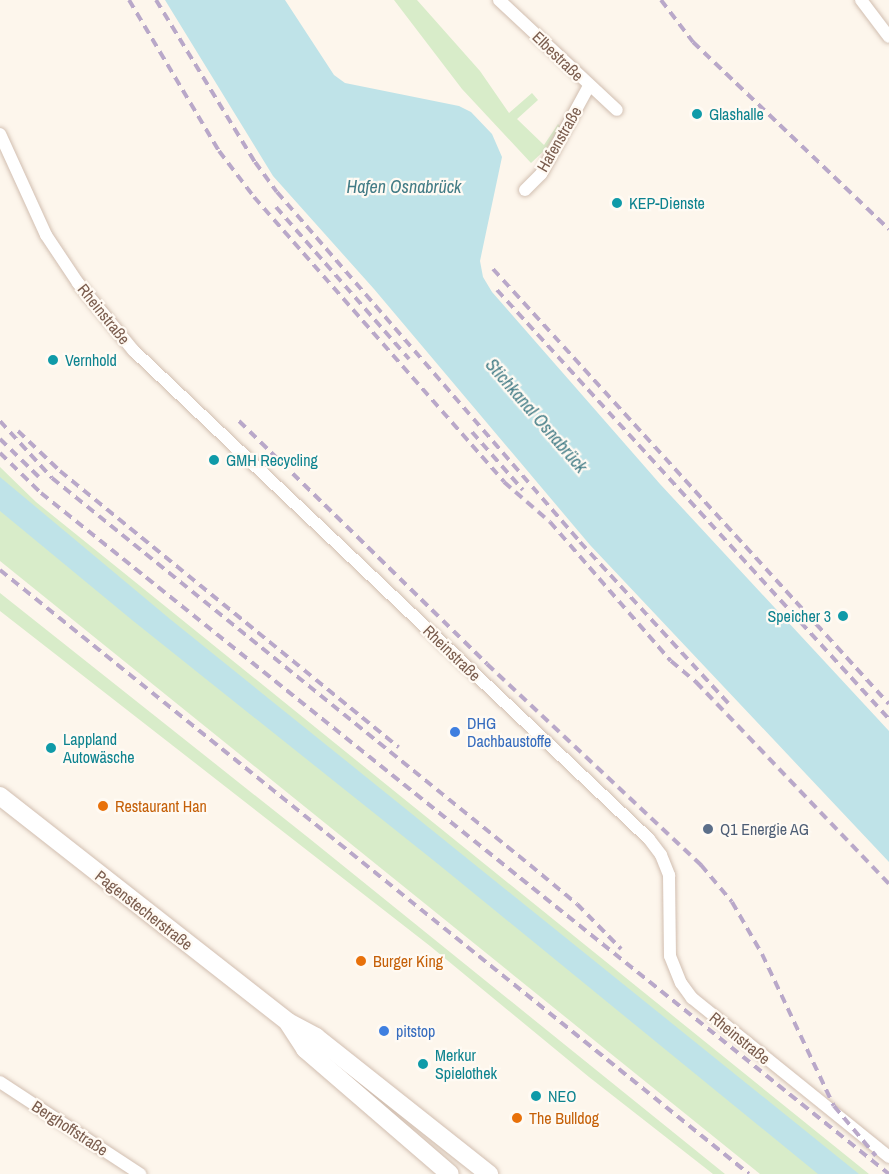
<!DOCTYPE html>
<html>
<head>
<meta charset="utf-8">
<style>
  body { margin:0 }
  #map { position:relative; width:889px; height:1174px; overflow:hidden; background:#fdf6ec; font-family:"Archivo Narrow",sans-serif }
  div>[style] { position:absolute }
  .green>* { inset:0; background:#d8ecc9 }
  .water>* { inset:0; background:#bfe3e8 }
  .roads { filter:drop-shadow(0 0 2px #d1beb0) drop-shadow(0 0 2px #d1beb0) }
  .minor>* { height:12px; margin:-6px; padding:0 6px; transform-origin:6px; border-radius:6px; background:#fff }
  .secondary>* { height:18px; margin:-9px; padding:0 9px; transform-origin:9px; border-radius:9px; background:#fff }
  .rail>* { height:4px; margin-top:-2px; transform-origin:0; background:repeating-linear-gradient(90deg,#b9a8c9 0 9px,transparent 0 15px) }
  .dots>* { width:16px; height:16px; translate:-50% -50%; box-sizing:border-box; border:3px solid #fffaf3; border-radius:50% }
  span { translate:-50% -50%; white-space:nowrap; text-align:center; line-height:1.15; -webkit-text-stroke:4.5px #fffaf3; paint-order:stroke }
  .street-label { font-size:16px; color:#7a5c4d }
  .culture-label { font-size:16px; color:#0d838f }
  .left { translate:0 -50%; text-align:left }
  .right { translate:-100% -50%; text-align:right }
  .shop-label { font-size:16px; color:#366cbe }
  .food-label { font-size:16px; color:#c56008 }
  .service-label { font-size:16px; color:#4e5e75 }
  .water-label { font-size:18px; color:#437c86; font-style:italic }
</style>
</head>
<body>
<div id="map">
  <div class="green">
    <div style="clip-path:polygon(394px 0,417px 0,480px 71px,509px 113px,532px 93px,538px 100px,517px 119px,544px 145px,558px 124px,560px 126px,547px 148px,531px 163px,462px 89px)"></div>
    <div style="clip-path:polygon(0 467px,36px 502px,869px 1174px,760px 1174px,0 561px)"></div>
    <div style="clip-path:polygon(0 593px,310px 839px,725px 1174px,713px 1174px,589px 1077px,430px 946px,0 611px)"></div>
  </div>
  <div class="water">
    <div style="clip-path:polygon(165px 0,285px 0,334px 75px,345px 83px,459px 106px,471px 112px,492px 134px,502px 157px,480px 261px,483px 277px,492px 292px,660px 484px,889px 731px,889px 862px,590px 545px,374px 289px,273px 176px)"></div>
    <div style="clip-path:polygon(0 477px,170px 619px,859px 1174px,818px 1174px,438px 864px,132px 620px,0 511px)"></div>
  </div>
  <div class="roads">
    <div class="minor">
      <div style="left:499px;top:0;width:161px;rotate:43deg"></div>
      <div style="left:861px;top:0;width:46px;rotate:52.9deg"></div>
      <div style="left:0;top:134px;width:111px;rotate:65.5deg"></div>
      <div style="left:46px;top:235px;width:58px;rotate:56.3deg"></div>
      <div style="left:78px;top:283px;width:87px;rotate:50.6deg"></div>
      <div style="left:133px;top:350px;width:711px;rotate:43.46deg"></div>
      <div style="left:649px;top:839px;width:20px;rotate:53deg"></div>
      <div style="left:661px;top:855px;width:22px;rotate:68deg"></div>
      <div style="left:669px;top:875px;width:81px;rotate:89.3deg"></div>
      <div style="left:670px;top:956px;width:29px;rotate:68deg"></div>
      <div style="left:681px;top:983px;width:19px;rotate:54deg"></div>
      <div style="left:692px;top:998px;width:253px;rotate:38.9deg"></div>
      <div style="left:525px;top:190px;width:23px;rotate:-45deg"></div>
      <div style="left:541px;top:174px;width:100px;rotate:-61.4deg"></div>
      <div style="left:0;top:1082px;width:168px;rotate:33.3deg"></div>
    </div>
    <div class="secondary">
      <div style="left:0;top:796px;width:366px;rotate:38.1deg"></div>
      <div style="left:288px;top:1022px;width:32px;rotate:28deg"></div>
      <div style="left:316px;top:1037px;width:221px;rotate:38.4deg"></div>
      <div style="left:289px;top:1024px;width:30px;rotate:57deg"></div>
      <div style="left:305px;top:1049px;width:191px;rotate:40.8deg"></div>
    </div>
  </div>
  <div class="rail">
    <div style="left:129px;top:0;width:176px;rotate:59.2deg"></div>
    <div style="left:219px;top:151px;width:58px;rotate:52.7deg"></div>
    <div style="left:254px;top:197px;width:379px;rotate:48.7deg"></div>
    <div style="left:504px;top:482px;width:61px;rotate:41deg"></div>
    <div style="left:550px;top:522px;width:184px;rotate:49deg"></div>
    <div style="left:671px;top:661px;width:33px;rotate:40deg"></div>
    <div style="left:696px;top:682px;width:279px;rotate:46.3deg"></div>
    <div style="left:156px;top:0;width:190px;rotate:58.6deg"></div>
    <div style="left:255px;top:162px;width:37px;rotate:54deg"></div>
    <div style="left:277px;top:192px;width:463px;rotate:49.1deg"></div>
    <div style="left:580px;top:542px;width:219px;rotate:47.4deg"></div>
    <div style="left:661px;top:0;width:53px;rotate:52.7deg"></div>
    <div style="left:693px;top:42px;width:271px;rotate:43.7deg"></div>
    <div style="left:276px;top:207px;width:202px;rotate:48.8deg"></div>
    <div style="left:493px;top:269px;width:588px;rotate:47.69deg"></div>
    <div style="left:497px;top:290px;width:581px;rotate:47.58deg"></div>
    <div style="left:0;top:421px;width:77px;rotate:47.6deg"></div>
    <div style="left:52px;top:478px;width:615px;rotate:38.99deg"></div>
    <div style="left:530px;top:865px;width:61px;rotate:39.7deg"></div>
    <div style="left:577px;top:904px;width:63px;rotate:45.6deg"></div>
    <div style="left:239px;top:421px;width:347px;rotate:44.4deg"></div>
    <div style="left:487px;top:664px;width:294px;rotate:43.2deg"></div>
    <div style="left:701px;top:865px;width:48px;rotate:50deg"></div>
    <div style="left:732px;top:902px;width:60px;rotate:60deg"></div>
    <div style="left:762px;top:954px;width:168px;rotate:64.7deg"></div>
    <div style="left:834px;top:1106px;width:65px;rotate:50deg"></div>
    <div style="left:18px;top:431px;width:58px;rotate:43.6deg"></div>
    <div style="left:60px;top:471px;width:437px;rotate:39.2deg"></div>
    <div style="left:472px;top:432px;width:77px;rotate:48.7deg"></div>
    <div style="left:0;top:439px;width:54px;rotate:44.3deg"></div>
    <div style="left:0;top:453px;width:57px;rotate:44.3deg"></div>
    <div style="left:41px;top:493px;width:1088px;rotate:38.77deg"></div>
    <div style="left:0;top:570px;width:962px;rotate:38.88deg"></div>
  </div>
  <div class="dots">
    <div style="left:697px;top:114px;background:#0f9aa8"></div>
    <div style="left:617px;top:203px;background:#0f9aa8"></div>
    <div style="left:53px;top:360px;background:#0f9aa8"></div>
    <div style="left:214px;top:460px;background:#0f9aa8"></div>
    <div style="left:843px;top:616px;background:#0f9aa8"></div>
    <div style="left:455px;top:732px;background:#3f7fe0"></div>
    <div style="left:51px;top:748px;background:#0f9aa8"></div>
    <div style="left:103px;top:806px;background:#e8710a"></div>
    <div style="left:708px;top:829px;background:#5c6f8a"></div>
    <div style="left:361px;top:961px;background:#e8710a"></div>
    <div style="left:384px;top:1031px;background:#3f7fe0"></div>
    <div style="left:423px;top:1064px;background:#0f9aa8"></div>
    <div style="left:536px;top:1096px;background:#0f9aa8"></div>
    <div style="left:517px;top:1118px;background:#e8710a"></div>
  </div>
  <div class="street-label">
    <span style="left:558px;top:56px;rotate:44deg">Elbestraße</span>
    <span style="left:559px;top:139px;rotate:-60deg">Hafenstraße</span>
    <span style="left:104px;top:314px;rotate:51deg">Rheinstraße</span>
    <span style="left:452px;top:653px;rotate:44deg">Rheinstraße</span>
    <span style="left:144px;top:910px;rotate:38deg">Pagenstecherstraße</span>
    <span style="left:740px;top:1038px;rotate:39deg">Rheinstraße</span>
    <span style="left:70px;top:1128px;rotate:33deg">Berghoffstraße</span>
  </div>
  <div class="culture-label">
    <span class="left" style="left:709px;top:114px">Glashalle</span>
    <span class="left" style="left:629px;top:203px">KEP-Dienste</span>
    <span class="left" style="left:65px;top:360px">Vernhold</span>
    <span class="left" style="left:226px;top:460px">GMH Recycling</span>
    <span class="right" style="left:831px;top:616px">Speicher 3</span>
    <span class="left" style="left:63px;top:748px">Lappland<br>Autowäsche</span>
    <span class="left" style="left:435px;top:1064px">Merkur<br>Spielothek</span>
    <span class="left" style="left:548px;top:1096px">NEO</span>
  </div>
  <div class="shop-label">
    <span class="left" style="left:467px;top:732px">DHG<br>Dachbaustoffe</span>
    <span class="left" style="left:396px;top:1031px">pitstop</span>
  </div>
  <div class="food-label">
    <span class="left" style="left:115px;top:806px">Restaurant Han</span>
    <span class="left" style="left:373px;top:961px">Burger King</span>
    <span class="left" style="left:529px;top:1118px">The Bulldog</span>
  </div>
  <div class="service-label">
    <span class="left" style="left:720px;top:829px">Q1 Energie AG</span>
  </div>
  <div class="water-label">
    <span style="left:404px;top:187px">Hafen Osnabrück</span>
    <span style="left:536px;top:416px;rotate:49deg">Stichkanal Osnabrück</span>
  </div>
</div>
</body>
</html>
